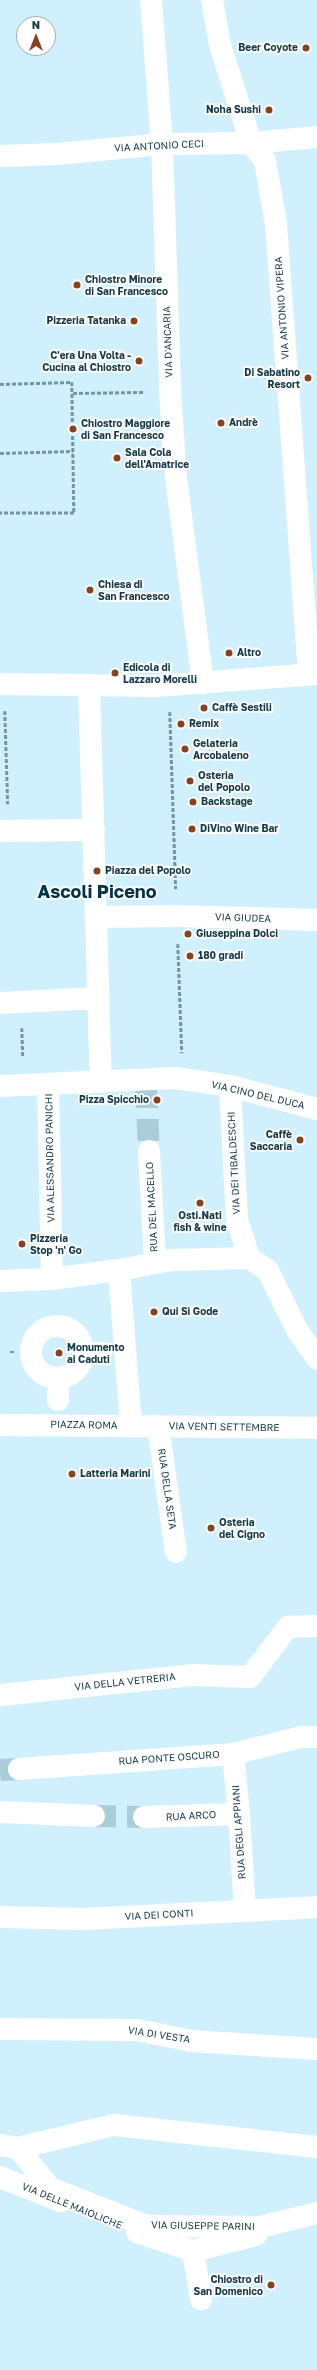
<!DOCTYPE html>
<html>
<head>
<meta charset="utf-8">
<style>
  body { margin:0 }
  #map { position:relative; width:317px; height:2370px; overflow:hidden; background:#d0f0fd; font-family:"Golos Text",sans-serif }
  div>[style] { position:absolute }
  .minor-tunnel>* { height:22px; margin-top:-11px; transform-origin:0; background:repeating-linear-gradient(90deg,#abccd9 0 22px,transparent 0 33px) }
  .path>* { height:2.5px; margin-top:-1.25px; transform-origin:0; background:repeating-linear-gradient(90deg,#7396a3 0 4px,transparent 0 6px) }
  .minor>* { height:22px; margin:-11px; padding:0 11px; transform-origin:11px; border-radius:11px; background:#fff }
  .minor>.ring { margin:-11px; padding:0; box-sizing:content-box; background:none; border:22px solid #fff; border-radius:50% }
  .dots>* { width:11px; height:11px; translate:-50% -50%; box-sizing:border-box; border:2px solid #fff; border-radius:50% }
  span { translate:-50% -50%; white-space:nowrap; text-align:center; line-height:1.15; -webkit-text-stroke:3.5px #fff; paint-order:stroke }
  .poi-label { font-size:10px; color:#173c49; font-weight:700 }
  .right { translate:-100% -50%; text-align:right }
  .left { translate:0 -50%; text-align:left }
  .street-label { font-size:10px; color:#173c49 }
  .town-label { font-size:18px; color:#003545; font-weight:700 }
  .north { position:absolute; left:16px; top:16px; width:40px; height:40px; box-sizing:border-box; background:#fff; border:1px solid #a2b1b6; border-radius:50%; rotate:0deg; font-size:11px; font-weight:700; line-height:16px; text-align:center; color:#173c49 }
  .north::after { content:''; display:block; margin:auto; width:14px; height:18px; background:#894220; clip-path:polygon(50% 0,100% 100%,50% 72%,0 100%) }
</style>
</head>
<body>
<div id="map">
  <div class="minor-tunnel">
    <div style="left:146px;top:1086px;width:65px;rotate:87.4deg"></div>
    <div style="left:0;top:1770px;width:19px;rotate:-3deg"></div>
    <div style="left:94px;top:1816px;width:50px;rotate:1.1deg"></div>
  </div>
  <div class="path">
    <div style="left:0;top:384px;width:72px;rotate:-1.6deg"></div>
    <div style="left:72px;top:382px;width:131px;rotate:89.1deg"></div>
    <div style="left:74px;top:513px;width:74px;rotate:180deg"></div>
    <div style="left:73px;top:393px;width:70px;rotate:-0.8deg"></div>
    <div style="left:0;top:453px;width:73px;rotate:-1.6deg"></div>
    <div style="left:5px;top:711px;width:93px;rotate:88.2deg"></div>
    <div style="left:170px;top:712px;width:177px;rotate:88.1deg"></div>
    <div style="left:178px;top:944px;width:109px;rotate:87.9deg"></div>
    <div style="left:22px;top:1028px;width:29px;rotate:88deg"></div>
    <div style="left:10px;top:1352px;width:5px"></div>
  </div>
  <div class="minor">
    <div style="left:151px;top:0;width:144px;rotate:85.6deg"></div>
    <div style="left:162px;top:144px;width:247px;rotate:88.1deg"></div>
    <div style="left:170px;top:391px;width:87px;rotate:86.1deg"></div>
    <div style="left:176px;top:478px;width:207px;rotate:82.5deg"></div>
    <div style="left:212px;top:0;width:46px;rotate:79.9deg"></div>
    <div style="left:220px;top:45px;width:103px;rotate:72.4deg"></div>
    <div style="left:251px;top:143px;width:23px;rotate:52deg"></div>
    <div style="left:265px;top:161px;width:64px;rotate:80.1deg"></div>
    <div style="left:276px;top:224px;width:452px;rotate:85.8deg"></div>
    <div style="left:0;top:156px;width:57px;rotate:-2deg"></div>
    <div style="left:57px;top:154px;width:105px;rotate:-5.4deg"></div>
    <div style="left:162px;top:144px;width:89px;rotate:-0.6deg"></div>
    <div style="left:251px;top:143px;width:66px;rotate:-5.2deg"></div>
    <div style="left:0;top:684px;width:156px;rotate:0.7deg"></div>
    <div style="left:156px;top:686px;width:161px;rotate:-4.3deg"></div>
    <div style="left:89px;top:685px;width:397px;rotate:88.3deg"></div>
    <div style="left:0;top:831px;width:94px;rotate:-0.6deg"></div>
    <div style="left:96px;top:917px;width:81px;rotate:-0.7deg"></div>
    <div style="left:177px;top:916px;width:140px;rotate:1.6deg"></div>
    <div style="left:0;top:1003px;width:99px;rotate:-2.9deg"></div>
    <div style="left:48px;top:1085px;width:194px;rotate:88.8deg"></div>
    <div style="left:0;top:1086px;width:175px;rotate:-2.6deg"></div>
    <div style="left:175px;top:1078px;width:56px;rotate:8.3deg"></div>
    <div style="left:230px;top:1086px;width:90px;rotate:14.8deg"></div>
    <div style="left:230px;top:1086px;width:133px;rotate:87deg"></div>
    <div style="left:237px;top:1219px;width:41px;rotate:72.9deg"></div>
    <div style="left:249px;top:1258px;width:23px;rotate:34deg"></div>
    <div style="left:268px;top:1271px;width:66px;rotate:63.8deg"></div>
    <div style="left:297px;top:1330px;width:35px;rotate:55deg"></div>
    <div style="left:149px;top:1151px;width:112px;rotate:86.9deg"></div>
    <div style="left:119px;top:1270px;width:53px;rotate:-10.9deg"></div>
    <div style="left:171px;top:1260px;width:78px;rotate:-1.5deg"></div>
    <div style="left:0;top:1281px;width:52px;rotate:-2.2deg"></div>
    <div style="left:52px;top:1279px;width:68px;rotate:-7.7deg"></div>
    <div style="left:119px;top:1270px;width:156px;rotate:85.6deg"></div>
    <div class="ring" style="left:31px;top:1326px;width:30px;height:30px"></div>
    <div style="left:83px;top:1353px;width:18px"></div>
    <div style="left:58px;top:1400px;width:22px;rotate:-90deg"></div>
    <div style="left:0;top:1425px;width:317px;rotate:0.5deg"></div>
    <div style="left:158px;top:1426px;width:127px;rotate:81.9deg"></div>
    <div style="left:0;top:1695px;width:193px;rotate:-5.9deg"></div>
    <div style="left:192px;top:1675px;width:58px;rotate:2deg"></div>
    <div style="left:250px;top:1677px;width:63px;rotate:-52.8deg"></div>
    <div style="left:288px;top:1627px;width:29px;rotate:-2deg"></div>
    <div style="left:233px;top:1754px;width:60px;rotate:84.3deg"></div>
    <div style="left:239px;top:1814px;width:97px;rotate:86.5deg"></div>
    <div style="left:19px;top:1769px;width:215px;rotate:-4deg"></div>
    <div style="left:233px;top:1754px;width:70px;rotate:-14deg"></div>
    <div style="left:301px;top:1737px;width:16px"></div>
    <div style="left:0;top:1812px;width:94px;rotate:2.4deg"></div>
    <div style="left:144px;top:1817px;width:95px;rotate:-1.8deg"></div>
    <div style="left:0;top:1917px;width:84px;rotate:1.4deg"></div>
    <div style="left:84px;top:1919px;width:233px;rotate:-2.9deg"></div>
    <div style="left:0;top:2029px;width:137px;rotate:0.4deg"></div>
    <div style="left:137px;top:2030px;width:56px;rotate:11.3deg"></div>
    <div style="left:192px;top:2041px;width:125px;rotate:3.7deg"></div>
    <div style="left:0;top:2145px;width:18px;rotate:9deg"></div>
    <div style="left:18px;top:2148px;width:99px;rotate:-13.5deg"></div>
    <div style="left:114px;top:2125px;width:204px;rotate:6.2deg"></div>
    <div style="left:18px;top:2148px;width:51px;rotate:51.3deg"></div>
    <div style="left:50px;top:2188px;width:104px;rotate:21.4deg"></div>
    <div style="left:147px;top:2226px;width:113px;rotate:0.5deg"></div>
    <div style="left:260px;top:2227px;width:59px;rotate:-13.8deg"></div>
    <div style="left:0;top:2177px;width:65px;rotate:21.8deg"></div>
    <div style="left:137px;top:2232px;width:59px;rotate:18.7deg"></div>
    <div style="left:193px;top:2251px;width:49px;rotate:80.5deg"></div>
    <div style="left:193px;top:2251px;width:65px;rotate:-14.3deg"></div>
  </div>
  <div class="dots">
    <div style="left:306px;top:48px;background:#894220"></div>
    <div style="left:269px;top:110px;background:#894220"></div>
    <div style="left:77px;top:285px;background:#894220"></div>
    <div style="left:134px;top:321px;background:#894220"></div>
    <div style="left:139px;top:361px;background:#894220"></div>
    <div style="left:308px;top:378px;background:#894220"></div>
    <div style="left:221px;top:423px;background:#894220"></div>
    <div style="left:73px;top:429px;background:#894220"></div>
    <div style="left:117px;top:458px;background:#894220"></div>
    <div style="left:90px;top:590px;background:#894220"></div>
    <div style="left:229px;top:653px;background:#894220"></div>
    <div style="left:115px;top:673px;background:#894220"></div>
    <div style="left:204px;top:708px;background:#894220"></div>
    <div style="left:181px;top:724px;background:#894220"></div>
    <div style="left:185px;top:749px;background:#894220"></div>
    <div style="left:190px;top:781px;background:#894220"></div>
    <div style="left:193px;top:802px;background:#894220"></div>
    <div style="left:192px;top:829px;background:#894220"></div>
    <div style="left:97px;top:871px;background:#894220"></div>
    <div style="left:188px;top:934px;background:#894220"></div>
    <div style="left:190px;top:956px;background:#894220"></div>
    <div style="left:157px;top:1100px;background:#894220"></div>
    <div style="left:300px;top:1140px;background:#894220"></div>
    <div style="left:200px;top:1203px;background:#894220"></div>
    <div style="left:22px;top:1244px;background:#894220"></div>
    <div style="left:154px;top:1312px;background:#894220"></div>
    <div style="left:59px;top:1353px;background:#894220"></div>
    <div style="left:72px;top:1474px;background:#894220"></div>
    <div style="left:211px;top:1528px;background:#894220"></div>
    <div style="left:271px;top:2285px;background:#894220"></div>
  </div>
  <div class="poi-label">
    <span class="right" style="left:298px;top:48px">Beer Coyote</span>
    <span class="right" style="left:261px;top:110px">Noha Sushi</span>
    <span class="left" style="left:85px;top:285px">Chiostro Minore<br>di San Francesco</span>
    <span class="right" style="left:126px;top:321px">Pizzeria Tatanka</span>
    <span class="right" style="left:131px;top:361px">C'era Una Volta -<br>Cucina al Chiostro</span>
    <span class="right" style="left:300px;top:378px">Di Sabatino<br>Resort</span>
    <span class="left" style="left:81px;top:429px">Chiostro Maggiore<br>di San Francesco</span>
    <span class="left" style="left:229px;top:423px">Andrè</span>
    <span class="left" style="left:125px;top:458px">Sala Cola<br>dell'Amatrice</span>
    <span class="left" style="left:98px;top:590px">Chiesa di<br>San Francesco</span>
    <span class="left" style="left:237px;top:653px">Altro</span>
    <span class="left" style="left:123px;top:673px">Edicola di<br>Lazzaro Morelli</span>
    <span class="left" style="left:212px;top:708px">Caffè Sestili</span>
    <span class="left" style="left:189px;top:724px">Remix</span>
    <span class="left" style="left:193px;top:749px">Gelateria<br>Arcobaleno</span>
    <span class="left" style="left:198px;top:781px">Osteria<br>del Popolo</span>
    <span class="left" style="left:201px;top:802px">Backstage</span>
    <span class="left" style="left:200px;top:829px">DiVino Wine Bar</span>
    <span class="left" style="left:105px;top:871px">Piazza del Popolo</span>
    <span class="left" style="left:196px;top:934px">Giuseppina Dolci</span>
    <span class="left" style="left:198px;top:956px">180 gradi</span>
    <span class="right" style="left:149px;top:1100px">Pizza Spicchio</span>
    <span class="right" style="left:292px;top:1140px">Caffè<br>Saccaria</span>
    <span style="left:200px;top:1221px">Osti.Nati<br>fish &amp; wine</span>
    <span class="left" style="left:30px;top:1244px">Pizzeria<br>Stop 'n' Go</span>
    <span class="left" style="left:162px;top:1312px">Qui Si Gode</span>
    <span class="left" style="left:67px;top:1353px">Monumento<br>ai Caduti</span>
    <span class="left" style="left:80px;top:1474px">Latteria Marini</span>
    <span class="left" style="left:219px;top:1528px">Osteria<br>del Cigno</span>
    <span class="right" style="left:263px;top:2285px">Chiostro di<br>San Domenico</span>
  </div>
  <div class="street-label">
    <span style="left:159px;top:146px;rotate:-3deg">VIA ANTONIO CECI</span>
    <span style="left:282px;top:308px;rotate:-94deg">VIA ANTONIO VIPERA</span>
    <span style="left:168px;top:342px;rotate:-92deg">VIA D'ANCARIA</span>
    <span style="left:243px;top:918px;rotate:2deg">VIA GIUDEA</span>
    <span style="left:258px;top:1095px;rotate:13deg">VIA CINO DEL DUCA</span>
    <span style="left:50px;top:1158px;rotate:-91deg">VIA ALESSANDRO PANICHI</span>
    <span style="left:234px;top:1163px;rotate:-93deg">VIA DEI TIBALDESCHI</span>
    <span style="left:152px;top:1207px;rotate:-93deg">RUA DEL MACELLO</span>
    <span style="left:84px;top:1425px;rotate:1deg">PIAZZA ROMA</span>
    <span style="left:224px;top:1427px;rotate:1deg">VIA VENTI SETTEMBRE</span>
    <span style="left:167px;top:1489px;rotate:82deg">RUA DELLA SETA</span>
    <span style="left:125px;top:1682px;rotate:-6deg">VIA DELLA VETRERIA</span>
    <span style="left:169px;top:1758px;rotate:-4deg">RUA PONTE OSCURO</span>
    <span style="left:191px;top:1816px;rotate:-3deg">RUA ARCO</span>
    <span style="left:239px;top:1832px;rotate:-94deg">RUA DEGLI APPIANI</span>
    <span style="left:159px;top:1915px;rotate:-3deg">VIA DEI CONTI</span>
    <span style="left:159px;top:2035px;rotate:9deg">VIA DI VESTA</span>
    <span style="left:72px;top:2206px;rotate:22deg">VIA DELLE MAIOLICHE</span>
    <span style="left:203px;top:2226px;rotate:1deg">VIA GIUSEPPE PARINI</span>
  </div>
  <div class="town-label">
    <span style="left:97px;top:891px">Ascoli Piceno</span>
  </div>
  <div class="north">N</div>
</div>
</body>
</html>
